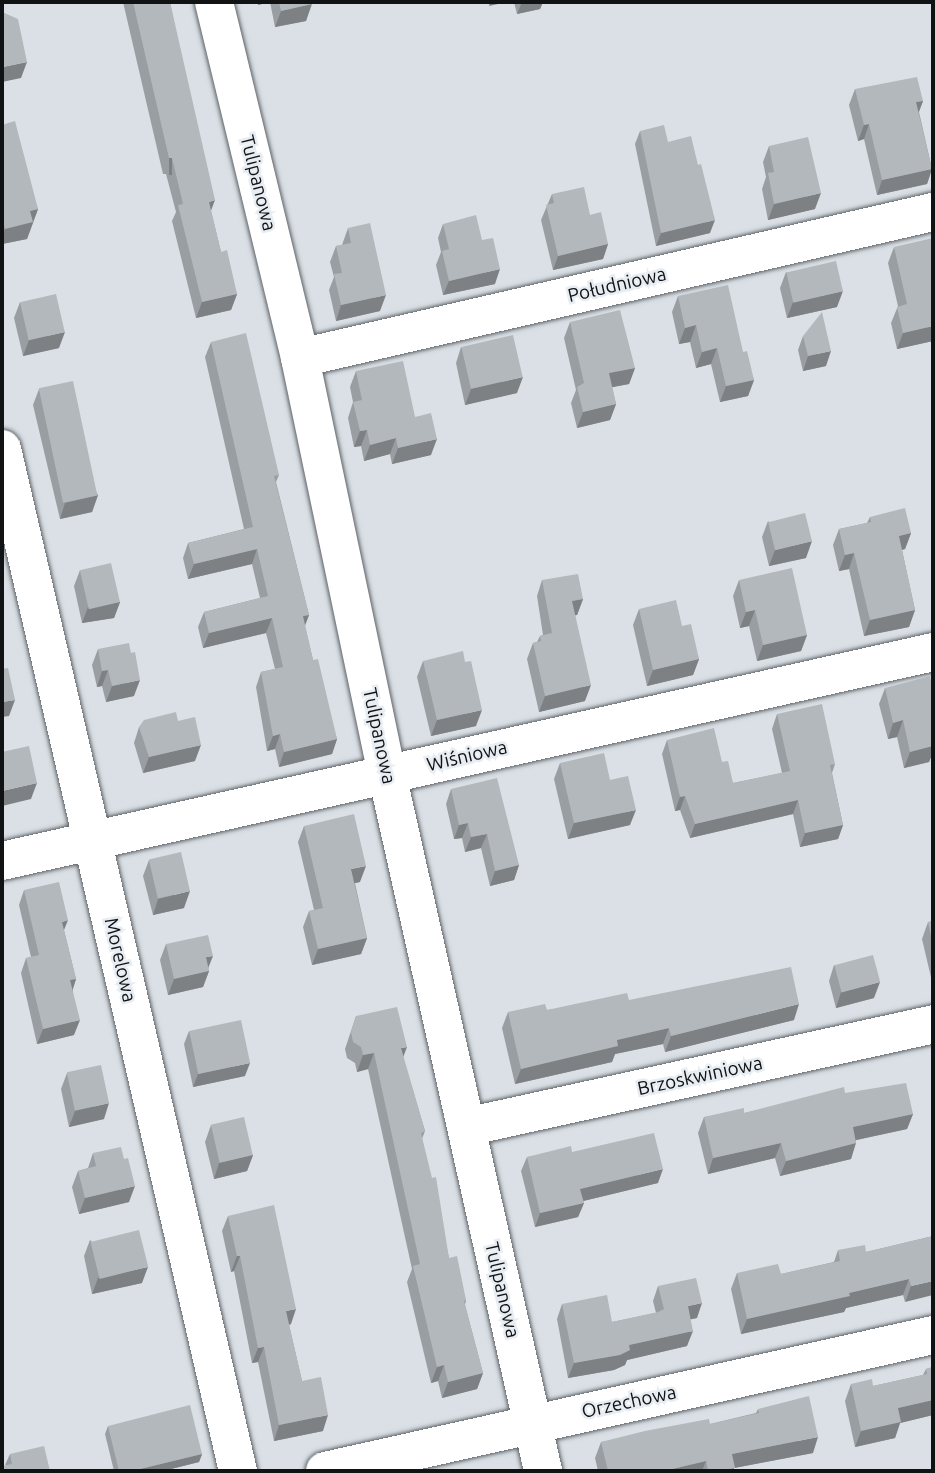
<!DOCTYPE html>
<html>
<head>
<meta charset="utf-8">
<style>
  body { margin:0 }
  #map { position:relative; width:935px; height:1473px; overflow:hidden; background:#dae0e5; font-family:Ubuntu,sans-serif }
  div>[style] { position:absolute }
  .roads { filter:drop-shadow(0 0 2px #5d6267) drop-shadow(0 0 2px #5d6267) }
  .minor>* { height:38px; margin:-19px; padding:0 19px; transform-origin:19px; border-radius:19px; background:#fff }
  .wall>* { inset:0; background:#999ea2 }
  .shaded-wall>* { inset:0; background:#7d8184; transform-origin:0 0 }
  .building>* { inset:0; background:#b2b8bc; transform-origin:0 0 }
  span { translate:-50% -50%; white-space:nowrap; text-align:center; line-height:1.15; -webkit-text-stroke:5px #e7edf2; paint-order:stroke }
  .street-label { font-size:19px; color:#101213 }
  .frame { position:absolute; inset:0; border:4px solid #101213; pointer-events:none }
</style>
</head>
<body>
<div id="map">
  <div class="roads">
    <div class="minor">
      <div style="left:214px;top:2px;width:366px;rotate:76.4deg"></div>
      <div style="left:300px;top:358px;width:425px;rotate:78.2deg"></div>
      <div style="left:387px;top:774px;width:714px;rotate:77.38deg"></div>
      <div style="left:300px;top:358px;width:650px;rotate:-12.99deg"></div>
      <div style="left:2px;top:449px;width:1049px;rotate:77deg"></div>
      <div style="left:2px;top:861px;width:954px;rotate:-12.65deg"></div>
      <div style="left:466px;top:1127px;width:478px;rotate:-12.4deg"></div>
      <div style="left:325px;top:1471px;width:623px;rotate:-12.61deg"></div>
    </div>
  </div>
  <div class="wall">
    <div style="clip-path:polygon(123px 2px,170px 2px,211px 211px,221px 252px,237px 294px,231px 310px,196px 318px,172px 221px,176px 212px,166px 174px,163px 174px)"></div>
    <div style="clip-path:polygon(258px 2px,311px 2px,306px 21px,275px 27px,270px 2px,258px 5px)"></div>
    <div style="clip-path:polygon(514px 2px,543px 2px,540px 9px,517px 14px)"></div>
    <div style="clip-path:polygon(855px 89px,923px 101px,919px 112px,932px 169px,927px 184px,877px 195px,864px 139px,858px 141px,849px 105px)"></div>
    <div style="clip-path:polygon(2px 125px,38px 209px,27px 239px,2px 244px)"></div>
    <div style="clip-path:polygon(640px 131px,668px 142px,710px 233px,656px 246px,635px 144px)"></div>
    <div style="clip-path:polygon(769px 146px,815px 209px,768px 220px,762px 189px,766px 177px,763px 162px)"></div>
    <div style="clip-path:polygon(552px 194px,590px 215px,608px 244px,603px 259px,553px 270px,541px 220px)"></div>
    <div style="clip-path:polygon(443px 224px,495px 284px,443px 295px,436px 265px,441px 252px,438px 238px)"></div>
    <div style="clip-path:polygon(348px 228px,380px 311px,336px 321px,329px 290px,334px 277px,330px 262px,336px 246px,342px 245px)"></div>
    <div style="clip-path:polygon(894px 247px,933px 341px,897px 349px,891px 323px,898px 306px,888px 263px)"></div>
    <div style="clip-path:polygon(786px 272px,837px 307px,787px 318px,780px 288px)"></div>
    <div style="clip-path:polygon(678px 296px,743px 352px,754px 380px,748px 396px,720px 402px,711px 364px,696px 368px,690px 342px,679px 344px,672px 312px)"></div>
    <div style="clip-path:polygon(20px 302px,59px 348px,23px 356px,14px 318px)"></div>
    <div style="clip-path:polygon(570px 322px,635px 368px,629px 384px,612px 387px,616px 404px,610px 420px,577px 428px,571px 403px,576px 390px,564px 338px)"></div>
    <div style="clip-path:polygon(803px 336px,826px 366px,803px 371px,798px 350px)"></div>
    <div style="clip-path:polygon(211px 342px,279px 475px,276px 482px,309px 615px,305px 626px,313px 660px,337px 739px,332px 754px,279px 767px,275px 749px,267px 751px,256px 687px,261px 672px,275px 669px,266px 633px,203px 648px,198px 627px,204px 612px,260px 598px,252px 564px,188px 579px,183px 558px,188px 543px,244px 529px,205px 357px)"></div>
    <div style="clip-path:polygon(461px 347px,517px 393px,465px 405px,456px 363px)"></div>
    <div style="clip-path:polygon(356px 371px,415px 417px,431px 455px,392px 464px,390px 454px,364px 461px,361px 446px,354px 447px,348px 418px,353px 402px,350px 387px)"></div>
    <div style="clip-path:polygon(39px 389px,98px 495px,92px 512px,60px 519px,33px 405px)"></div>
    <div style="clip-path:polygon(870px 517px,911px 533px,905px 549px,902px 550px,915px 610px,909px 627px,864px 636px,849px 569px,839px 571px,833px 545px,839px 529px,867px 523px)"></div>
    <div style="clip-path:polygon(768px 521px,806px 558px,769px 566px,762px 537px)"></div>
    <div style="clip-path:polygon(80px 570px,120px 602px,114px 618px,82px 623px,74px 586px)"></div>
    <div style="clip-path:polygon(542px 580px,583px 599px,577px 615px,575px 615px,585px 701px,539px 712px,527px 659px,533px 643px,537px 642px,540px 636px,543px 635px,537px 596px)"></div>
    <div style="clip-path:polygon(739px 580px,807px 635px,801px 651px,757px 661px,749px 626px,740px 628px,733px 596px)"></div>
    <div style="clip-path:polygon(639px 609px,682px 626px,699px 659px,693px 675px,647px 686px,633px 625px)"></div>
    <div style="clip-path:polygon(98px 649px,134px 696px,106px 702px,102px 686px,97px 687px,92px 665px)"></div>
    <div style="clip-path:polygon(423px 661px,476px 726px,431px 736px,417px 677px)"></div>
    <div style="clip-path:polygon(885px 688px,932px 754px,929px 762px,904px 768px,897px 737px,888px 739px,879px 704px)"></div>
    <div style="clip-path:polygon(777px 714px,835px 764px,832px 773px,843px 825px,838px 839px,800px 847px,793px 814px,690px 838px,680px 810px,675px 811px,662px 754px,667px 740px,722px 762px,733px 783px,782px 773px,772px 729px)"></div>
    <div style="clip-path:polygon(178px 721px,195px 761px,143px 773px,134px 743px,139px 727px)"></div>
    <div style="clip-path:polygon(560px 763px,610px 780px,630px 825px,568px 839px,554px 779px)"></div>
    <div style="clip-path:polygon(451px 789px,519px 865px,514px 880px,490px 886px,481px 848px,465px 852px,462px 838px,454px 839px,446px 804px)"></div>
    <div style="clip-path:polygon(304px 826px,360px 882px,355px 883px,367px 938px,361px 954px,312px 965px,303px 927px,309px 911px,314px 910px,298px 842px)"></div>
    <div style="clip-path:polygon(149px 860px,184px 908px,153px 915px,143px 876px)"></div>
    <div style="clip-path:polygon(24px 890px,64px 930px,76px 979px,73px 989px,74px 1035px,37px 1044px,21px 973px,26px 958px,31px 957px,19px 905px)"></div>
    <div style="clip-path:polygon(933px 921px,933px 986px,922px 939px,928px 922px)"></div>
    <div style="clip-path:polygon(166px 944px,208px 967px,209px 971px,203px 987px,168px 995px,160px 960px)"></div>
    <div style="clip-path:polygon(834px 965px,874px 998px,836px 1008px,829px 981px)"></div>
    <div style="clip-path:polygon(629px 1000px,794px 1020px,665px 1052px,663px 1044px,615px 1054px,612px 1062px,515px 1084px,502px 1028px,508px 1012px,547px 1010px)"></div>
    <div style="clip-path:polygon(356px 1016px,403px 1057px,425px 1131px,422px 1139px,449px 1258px,466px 1300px,465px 1305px,483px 1373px,477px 1389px,442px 1398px,438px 1381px,431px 1383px,407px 1282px,412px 1269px,368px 1069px,357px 1072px,355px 1063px,347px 1058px,345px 1049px)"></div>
    <div style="clip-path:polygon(189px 1031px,245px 1076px,193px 1087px,184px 1044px)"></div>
    <div style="clip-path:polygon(67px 1073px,104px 1119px,69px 1127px,61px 1089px)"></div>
    <div style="clip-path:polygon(845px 1093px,913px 1114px,907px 1129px,856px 1140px,851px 1159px,780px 1176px,775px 1158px,708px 1174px,698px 1133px,704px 1117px,744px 1113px)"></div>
    <div style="clip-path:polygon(211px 1125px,253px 1155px,247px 1171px,214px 1179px,205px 1142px)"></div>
    <div style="clip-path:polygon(572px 1152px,658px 1183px,583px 1201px,584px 1203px,578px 1217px,535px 1227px,521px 1171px,527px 1157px)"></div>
    <div style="clip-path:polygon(93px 1153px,129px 1202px,79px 1214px,72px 1187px,78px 1171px,88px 1168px)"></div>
    <div style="clip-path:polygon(228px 1216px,291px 1324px,289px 1325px,302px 1381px,323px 1431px,274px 1441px,258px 1362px,252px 1363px,234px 1271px,231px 1272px,222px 1231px)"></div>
    <div style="clip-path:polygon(933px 1236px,905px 1302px,903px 1295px,846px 1308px,844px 1312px,741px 1334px,731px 1289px,737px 1273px,781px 1274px,834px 1262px,838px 1250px,866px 1252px)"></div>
    <div style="clip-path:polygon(90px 1240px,142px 1283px,92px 1294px,84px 1256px)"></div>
    <div style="clip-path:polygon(658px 1286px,697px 1318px,690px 1319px,687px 1346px,627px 1360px,625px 1365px,614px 1370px,568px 1378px,557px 1319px,562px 1304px,612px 1322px,656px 1313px,653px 1301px)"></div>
    <div style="clip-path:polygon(933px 1367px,933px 1415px,900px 1423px,895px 1438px,855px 1447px,845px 1401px,851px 1384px,873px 1386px,923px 1375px,926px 1369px)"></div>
    <div style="clip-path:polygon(758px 1409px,813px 1453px,734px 1468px,733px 1471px,598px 1471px,595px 1458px,601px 1442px,710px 1424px,756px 1413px)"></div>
    <div style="clip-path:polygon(108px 1426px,202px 1454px,199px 1462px,163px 1471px,114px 1471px,105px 1434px)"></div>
    <div style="clip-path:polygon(10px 1454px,50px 1471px,5px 1465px)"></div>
  </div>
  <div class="shaded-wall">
    <div style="clip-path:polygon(259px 2px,270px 2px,258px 5px)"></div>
    <div style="clip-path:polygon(490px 2px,507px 2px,489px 6px)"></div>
    <div style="clip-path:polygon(522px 2px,543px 2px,540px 9px,517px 14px)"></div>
    <div style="clip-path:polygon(312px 4px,306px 21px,275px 27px,281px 11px)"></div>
    <div style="clip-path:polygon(27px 62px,21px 78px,2px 82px,2px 71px,3px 67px)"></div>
    <div style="clip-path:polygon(923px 101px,917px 116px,916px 102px)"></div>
    <div style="clip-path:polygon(869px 124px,864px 139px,858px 141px,864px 125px)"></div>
    <div style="left:169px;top:158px;width:3px;height:17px"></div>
    <div style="clip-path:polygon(932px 169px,927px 184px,877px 195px,882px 180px)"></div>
    <div style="clip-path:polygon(821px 193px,815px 209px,768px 220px,774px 204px)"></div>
    <div style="clip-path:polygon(215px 200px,209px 216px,209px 202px)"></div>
    <div style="clip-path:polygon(38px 209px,27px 239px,2px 244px,2px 237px,5px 229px,30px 211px)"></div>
    <div style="clip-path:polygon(715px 220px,710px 233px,656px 246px,661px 233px)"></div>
    <div style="clip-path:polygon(608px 244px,603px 259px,553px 270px,558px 256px)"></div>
    <div style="clip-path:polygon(500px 269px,495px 284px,443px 295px,449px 281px)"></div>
    <div style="clip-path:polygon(843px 291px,837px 307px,787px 318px,793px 302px)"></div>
    <div style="clip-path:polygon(237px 294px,231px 310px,196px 318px,202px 302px)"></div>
    <div style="clip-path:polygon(386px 295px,380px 311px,336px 321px,341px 305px)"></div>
    <div style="clip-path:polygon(696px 325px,690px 342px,679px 344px,685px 328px)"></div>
    <div style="clip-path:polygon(933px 326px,933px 341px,897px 349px,903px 333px)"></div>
    <div style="clip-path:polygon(65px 332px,59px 348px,23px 356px,29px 340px)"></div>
    <div style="clip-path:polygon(717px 348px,711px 364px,696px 368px,702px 352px)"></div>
    <div style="clip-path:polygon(831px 351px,826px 366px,803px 371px,808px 356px)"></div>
    <div style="clip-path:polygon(635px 368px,629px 384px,603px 389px,609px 373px)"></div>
    <div style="clip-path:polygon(523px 377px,517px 393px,465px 405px,471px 389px)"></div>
    <div style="clip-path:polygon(754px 380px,748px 396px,720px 402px,726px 386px)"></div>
    <div style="clip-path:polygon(616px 404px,610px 420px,577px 428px,583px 412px)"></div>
    <div style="clip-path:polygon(367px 430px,361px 446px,354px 447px,360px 431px)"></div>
    <div style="clip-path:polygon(396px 438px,390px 454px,364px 461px,370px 445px)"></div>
    <div style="clip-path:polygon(437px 439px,431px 455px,392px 464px,398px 448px)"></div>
    <div style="clip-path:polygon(98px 495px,92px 512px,60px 519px,65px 503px)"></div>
    <div style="clip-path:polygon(911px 533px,905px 549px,893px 552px,899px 536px)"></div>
    <div style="clip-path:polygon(812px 541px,806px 558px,769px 566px,775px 550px)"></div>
    <div style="clip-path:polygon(257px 549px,252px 564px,188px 579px,194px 564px)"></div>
    <div style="clip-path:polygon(854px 553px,849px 569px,839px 571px,845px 555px)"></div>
    <div style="clip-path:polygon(583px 599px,577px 615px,566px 617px,572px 601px)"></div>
    <div style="clip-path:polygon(120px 602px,114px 618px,82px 623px,88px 607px)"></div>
    <div style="clip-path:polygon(755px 610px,749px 626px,740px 628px,746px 612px)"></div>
    <div style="clip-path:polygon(915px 610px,909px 627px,864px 636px,870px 620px)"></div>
    <div style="clip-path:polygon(309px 615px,303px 630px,303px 616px)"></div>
    <div style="clip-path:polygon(272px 618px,266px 633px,203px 648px,209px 633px)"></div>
    <div style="clip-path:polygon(807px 635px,801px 651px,757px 661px,763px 645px)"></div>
    <div style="clip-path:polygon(699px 659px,693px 675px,647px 686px,653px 670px)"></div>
    <div style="clip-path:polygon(108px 670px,102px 686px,97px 687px,102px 671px)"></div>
    <div style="clip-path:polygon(140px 680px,134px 696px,106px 702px,112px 686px)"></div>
    <div style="clip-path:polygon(591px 685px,585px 701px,539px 712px,545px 696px)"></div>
    <div style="clip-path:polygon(15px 700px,9px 716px,2px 717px,2px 702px)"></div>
    <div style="clip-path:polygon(482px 710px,476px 726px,431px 736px,437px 720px)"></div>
    <div style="clip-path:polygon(903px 720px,897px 737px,888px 739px,893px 723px)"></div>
    <div style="clip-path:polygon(280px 734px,275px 749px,267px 751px,273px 736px)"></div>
    <div style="clip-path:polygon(337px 739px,332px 754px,279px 767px,284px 752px)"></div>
    <div style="clip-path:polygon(933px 740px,933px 753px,929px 762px,904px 768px,910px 752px)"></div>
    <div style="clip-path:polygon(201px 745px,195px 761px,143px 773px,149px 757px)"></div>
    <div style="clip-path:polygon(37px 783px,31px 799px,2px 806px,2px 791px)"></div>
    <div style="clip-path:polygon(685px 796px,680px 810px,675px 811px,680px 797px)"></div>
    <div style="clip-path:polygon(798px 800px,793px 814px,690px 838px,695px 824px)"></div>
    <div style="clip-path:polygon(636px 810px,630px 825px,568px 839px,574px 823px)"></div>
    <div style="clip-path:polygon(468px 823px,462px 838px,454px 839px,459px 825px)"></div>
    <div style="clip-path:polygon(843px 825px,838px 839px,800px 847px,805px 833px)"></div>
    <div style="clip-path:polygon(487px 834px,481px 848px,465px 852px,471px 837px)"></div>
    <div style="clip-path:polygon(519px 865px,514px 880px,490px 886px,495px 871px)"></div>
    <div style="clip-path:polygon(366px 866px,360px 882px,346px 885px,351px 869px)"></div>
    <div style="clip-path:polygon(190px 891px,184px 908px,153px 915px,158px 899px)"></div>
    <div style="clip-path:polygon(68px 920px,62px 935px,62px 922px)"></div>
    <div style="clip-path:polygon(367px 938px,361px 954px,312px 965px,318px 949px)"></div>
    <div style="clip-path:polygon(213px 956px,207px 971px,209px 971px,203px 987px,168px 995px,174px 979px,206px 957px)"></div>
    <div style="clip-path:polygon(76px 979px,71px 994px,70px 980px)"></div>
    <div style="clip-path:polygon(880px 982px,874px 998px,836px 1008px,841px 992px)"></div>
    <div style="clip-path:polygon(799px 1004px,794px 1020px,665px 1052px,671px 1036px)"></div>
    <div style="clip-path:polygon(80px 1020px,74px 1035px,37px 1044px,43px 1029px)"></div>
    <div style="clip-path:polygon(669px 1028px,663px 1044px,615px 1054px,612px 1062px,515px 1084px,521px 1069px,617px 1040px)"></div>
    <div style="clip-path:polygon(407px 1047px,401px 1063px,401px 1048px)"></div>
    <div style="clip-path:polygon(374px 1053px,368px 1069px,357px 1072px,363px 1055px)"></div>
    <div style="clip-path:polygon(250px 1063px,245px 1076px,193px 1087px,198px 1074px)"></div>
    <div style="clip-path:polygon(109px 1103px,104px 1119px,69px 1127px,75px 1111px)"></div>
    <div style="clip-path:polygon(913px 1114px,907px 1129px,847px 1142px,853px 1127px)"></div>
    <div style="clip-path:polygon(781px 1143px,775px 1158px,708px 1174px,713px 1158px)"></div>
    <div style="clip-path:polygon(856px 1143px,851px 1159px,780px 1176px,786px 1161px)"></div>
    <div style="clip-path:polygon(253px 1155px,247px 1171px,214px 1179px,219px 1163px)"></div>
    <div style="clip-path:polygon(663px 1169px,658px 1183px,575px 1203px,580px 1189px)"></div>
    <div style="clip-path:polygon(135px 1186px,129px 1202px,79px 1214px,85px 1198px)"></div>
    <div style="clip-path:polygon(584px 1203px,578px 1217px,535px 1227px,540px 1213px)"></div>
    <div style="clip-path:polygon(237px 1256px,240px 1256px,234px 1271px,231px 1272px)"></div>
    <div style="clip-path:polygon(148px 1267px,142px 1283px,92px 1294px,98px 1278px)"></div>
    <div style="clip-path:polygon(909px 1279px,903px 1295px,846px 1308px,844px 1312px,741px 1334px,747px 1319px,849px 1293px)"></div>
    <div style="clip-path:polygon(933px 1281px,933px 1295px,905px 1302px,911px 1286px)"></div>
    <div style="clip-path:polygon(702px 1303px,697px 1318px,683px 1321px,688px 1306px)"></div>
    <div style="clip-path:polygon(296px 1309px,291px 1324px,281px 1327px,286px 1311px)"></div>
    <div style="clip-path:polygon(693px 1331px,687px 1346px,627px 1360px,625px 1365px,614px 1370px,568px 1378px,574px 1363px,629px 1345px)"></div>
    <div style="clip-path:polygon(264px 1347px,258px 1362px,252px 1363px,258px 1348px)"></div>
    <div style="clip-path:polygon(444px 1365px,438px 1381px,431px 1383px,437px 1367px)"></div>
    <div style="clip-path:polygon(483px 1373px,477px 1389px,442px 1398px,448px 1382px)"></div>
    <div style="clip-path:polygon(933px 1400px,933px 1415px,900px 1423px,895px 1438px,855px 1447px,861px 1431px,898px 1408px)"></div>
    <div style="clip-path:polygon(328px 1415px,323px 1431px,274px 1441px,279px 1425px)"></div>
    <div style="clip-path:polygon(818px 1437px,813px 1453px,734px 1468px,733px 1471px,720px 1471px,732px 1454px)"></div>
    <div style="clip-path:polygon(202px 1454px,199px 1462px,163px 1471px,132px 1471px)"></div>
    <div style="clip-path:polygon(706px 1461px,702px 1471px,664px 1471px)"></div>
  </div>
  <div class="building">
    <div style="clip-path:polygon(133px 2px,170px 2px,215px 200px,209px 202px,221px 252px,227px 250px,237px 294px,202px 302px,178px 205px,183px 204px,172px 158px,169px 158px)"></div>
    <div style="clip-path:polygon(279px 2px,311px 2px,312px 4px,281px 11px)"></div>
    <div style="clip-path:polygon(2px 12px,18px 19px,27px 62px,3px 67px,2px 61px)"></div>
    <div style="clip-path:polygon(917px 77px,923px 101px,916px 102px,932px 169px,882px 180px,869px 124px,864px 125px,855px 89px)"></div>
    <div style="clip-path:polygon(15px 121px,38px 209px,30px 211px,33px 222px,5px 229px,2px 217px,2px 125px)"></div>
    <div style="clip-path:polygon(664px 125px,668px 142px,691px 136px,698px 165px,701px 164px,715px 220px,661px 233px,640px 131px)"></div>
    <div style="clip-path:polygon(808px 137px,821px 193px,774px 204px,768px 173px,774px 172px,769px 146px)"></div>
    <div style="clip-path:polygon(584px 187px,590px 215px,601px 212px,608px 244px,558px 256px,546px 205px,554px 203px,552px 194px)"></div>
    <div style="clip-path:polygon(476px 215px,482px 240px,493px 238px,500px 269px,449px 281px,442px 251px,449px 249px,443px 224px)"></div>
    <div style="clip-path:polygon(370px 223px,386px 295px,341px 305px,334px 274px,342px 273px,336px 246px,351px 243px,348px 228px)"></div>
    <div style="clip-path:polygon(933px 238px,933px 326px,903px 333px,897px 307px,907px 304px,894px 247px)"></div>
    <div style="left:836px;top:261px;width:31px;height:51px;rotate:77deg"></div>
    <div style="clip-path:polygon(728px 285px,743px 352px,747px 351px,754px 380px,726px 386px,717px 348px,702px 352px,696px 325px,685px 328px,678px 296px)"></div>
    <div style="left:56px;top:294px;width:39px;height:37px;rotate:77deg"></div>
    <div style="clip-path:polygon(620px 310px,635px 368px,609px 373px,616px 404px,583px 412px,577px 387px,584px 383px,570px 322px)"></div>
    <div style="clip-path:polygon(822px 312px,831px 351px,808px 356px,803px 336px)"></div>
    <div style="clip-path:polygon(246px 333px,279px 475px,274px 476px,309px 615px,303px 616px,313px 660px,318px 659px,337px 739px,284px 752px,280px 734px,273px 736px,261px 672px,283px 667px,272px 618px,209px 633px,204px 612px,268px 596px,257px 549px,194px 564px,188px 543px,253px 527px,211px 342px)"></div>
    <div style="left:513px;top:335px;width:43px;height:53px;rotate:77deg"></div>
    <div style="clip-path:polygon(403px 361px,415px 417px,431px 413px,437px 439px,398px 448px,396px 438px,370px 445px,367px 430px,360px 431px,353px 402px,362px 400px,356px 371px)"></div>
    <div style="left:73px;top:381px;width:117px;height:35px;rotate:78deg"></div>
    <div style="clip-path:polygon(905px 508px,911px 533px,899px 536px,915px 610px,870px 620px,854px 553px,845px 555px,839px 529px,871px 522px,870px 517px)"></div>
    <div style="left:805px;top:513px;width:29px;height:38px;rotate:76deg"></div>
    <div style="left:111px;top:563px;width:40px;height:32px;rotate:77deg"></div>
    <div style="clip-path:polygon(792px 568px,807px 635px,763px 645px,755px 610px,746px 612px,739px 580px)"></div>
    <div style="clip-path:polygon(578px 574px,583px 599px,572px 601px,591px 685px,545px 696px,533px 643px,541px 641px,540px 636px,552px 633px,542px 580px)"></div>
    <div style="clip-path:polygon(676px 600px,682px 626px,691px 624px,699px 659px,653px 670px,639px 609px)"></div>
    <div style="clip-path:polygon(129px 643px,131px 653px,135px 652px,140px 680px,112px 686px,108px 670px,102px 671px,98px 649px)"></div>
    <div style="clip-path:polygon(463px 651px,465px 662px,471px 661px,482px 710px,437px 720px,423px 661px)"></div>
    <div style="clip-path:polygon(8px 668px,15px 700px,2px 702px,2px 669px)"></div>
    <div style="clip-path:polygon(930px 676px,933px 689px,933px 746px,910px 752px,903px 720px,893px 723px,885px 688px)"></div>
    <div style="clip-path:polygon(822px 704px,835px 764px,830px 765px,843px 825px,805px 833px,798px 800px,695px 824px,685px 796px,680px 797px,667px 740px,714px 728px,722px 762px,728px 761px,733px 783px,790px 771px,777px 714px)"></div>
    <div style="clip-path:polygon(176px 712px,178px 721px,195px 717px,201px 745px,149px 757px,139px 727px,144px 720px)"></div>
    <div style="clip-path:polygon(29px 746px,37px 783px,2px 791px,2px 752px)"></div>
    <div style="clip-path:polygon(604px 753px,610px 780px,628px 776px,636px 810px,574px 823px,560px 763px)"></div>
    <div style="clip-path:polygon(497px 778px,519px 865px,495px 871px,487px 834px,471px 837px,468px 823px,459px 825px,451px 789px)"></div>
    <div style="clip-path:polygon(354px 814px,366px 866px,351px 869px,367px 938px,318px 949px,309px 911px,323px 908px,304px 826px)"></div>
    <div style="left:181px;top:852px;width:40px;height:33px;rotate:77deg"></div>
    <div style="clip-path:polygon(59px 882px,68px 920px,62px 922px,76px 979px,70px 980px,80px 1020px,43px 1029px,26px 958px,39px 955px,24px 890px)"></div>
    <div style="clip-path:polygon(933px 921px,933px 945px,928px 922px)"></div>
    <div style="clip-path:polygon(208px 935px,213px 956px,206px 957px,209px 971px,174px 979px,166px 944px)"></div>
    <div style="left:873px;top:955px;width:28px;height:40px;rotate:75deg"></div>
    <div style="clip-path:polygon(791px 967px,799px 1004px,671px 1036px,669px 1028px,617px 1040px,618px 1046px,521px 1069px,508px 1012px,545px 1004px,547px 1010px,627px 993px,629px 1000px)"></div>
    <div style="clip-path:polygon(397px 1007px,407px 1047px,401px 1048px,425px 1131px,421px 1133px,432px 1178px,436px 1177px,449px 1258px,457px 1256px,466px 1300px,464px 1301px,483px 1373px,448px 1382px,444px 1365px,437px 1367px,413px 1266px,420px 1264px,374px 1053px,363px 1055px,361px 1047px,353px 1042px,351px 1032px,356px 1016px)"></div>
    <div style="left:241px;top:1020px;width:44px;height:53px;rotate:78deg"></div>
    <div style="left:101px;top:1065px;width:39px;height:35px;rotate:78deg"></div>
    <div style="clip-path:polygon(906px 1083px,913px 1114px,853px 1127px,856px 1143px,786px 1161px,781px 1143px,713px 1158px,704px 1117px,744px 1108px,744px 1113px,844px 1087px,845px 1093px)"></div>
    <div style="left:244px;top:1117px;width:39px;height:34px;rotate:77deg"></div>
    <div style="clip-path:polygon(654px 1133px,663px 1169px,580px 1189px,584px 1203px,540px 1213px,527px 1157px,571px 1146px,572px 1152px)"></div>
    <div style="clip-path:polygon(121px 1147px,124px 1159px,128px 1158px,135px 1186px,85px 1198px,78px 1171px,96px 1166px,93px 1153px)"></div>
    <div style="clip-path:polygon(274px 1205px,296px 1309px,286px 1311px,302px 1381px,321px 1377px,328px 1415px,279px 1425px,264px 1347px,258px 1348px,240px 1256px,237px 1256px,228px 1216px)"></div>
    <div style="left:139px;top:1230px;width:38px;height:50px;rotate:76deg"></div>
    <div style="clip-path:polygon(933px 1236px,933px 1281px,911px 1286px,909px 1279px,849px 1293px,850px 1296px,747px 1319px,737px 1273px,778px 1264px,781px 1274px,840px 1261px,838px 1250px,865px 1245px,866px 1252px)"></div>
    <div style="clip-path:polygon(696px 1278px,702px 1303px,688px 1306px,693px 1331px,629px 1345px,630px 1350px,620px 1355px,574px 1363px,562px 1304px,607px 1295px,612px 1322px,658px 1312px,664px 1309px,658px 1286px)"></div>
    <div style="clip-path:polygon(933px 1367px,933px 1400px,898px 1408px,901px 1422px,861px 1431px,851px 1384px,872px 1379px,873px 1386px,927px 1374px,926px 1369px)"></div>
    <div style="clip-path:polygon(809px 1396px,818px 1437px,732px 1454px,735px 1468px,720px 1471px,708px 1471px,706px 1461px,664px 1471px,608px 1471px,601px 1442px,645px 1431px,709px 1419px,710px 1424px,759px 1413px,758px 1409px)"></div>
    <div style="clip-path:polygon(190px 1405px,202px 1454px,132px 1471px,119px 1471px,108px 1426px)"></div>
    <div style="clip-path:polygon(44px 1446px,50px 1471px,2px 1471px,2px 1466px,12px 1464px,10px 1454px)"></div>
  </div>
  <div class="street-label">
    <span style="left:258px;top:183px;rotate:76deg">Tulipanowa</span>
    <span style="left:617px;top:285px;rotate:-13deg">Południowa</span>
    <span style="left:379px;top:736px;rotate:78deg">Tulipanowa</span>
    <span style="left:467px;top:756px;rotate:-13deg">Wiśniowa</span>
    <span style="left:120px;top:960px;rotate:77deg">Morelowa</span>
    <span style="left:700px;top:1076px;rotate:-12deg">Brzoskwiniowa</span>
    <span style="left:502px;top:1290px;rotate:77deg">Tulipanowa</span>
    <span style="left:629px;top:1402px;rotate:-12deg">Orzechowa</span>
  </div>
  <div class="frame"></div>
</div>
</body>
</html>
